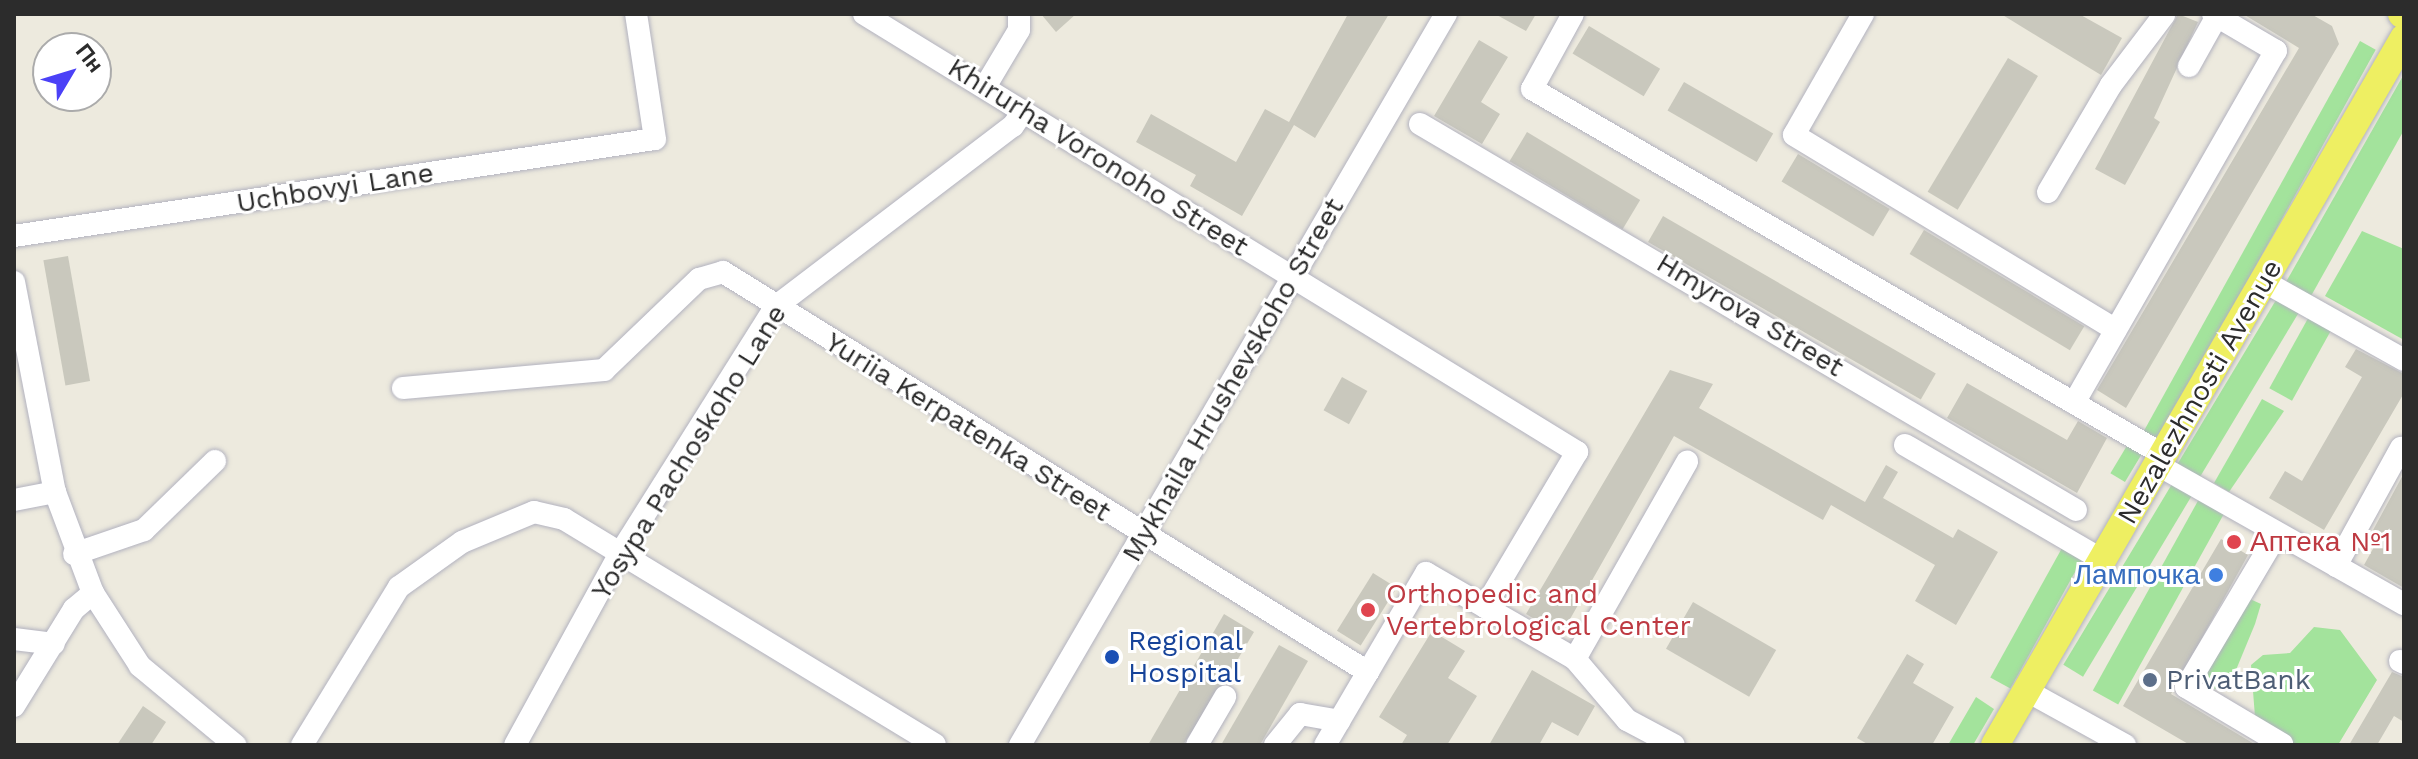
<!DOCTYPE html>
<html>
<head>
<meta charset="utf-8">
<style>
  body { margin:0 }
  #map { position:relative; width:2418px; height:759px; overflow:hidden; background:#edeade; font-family:"Work Sans",sans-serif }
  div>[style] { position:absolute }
  .green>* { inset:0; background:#a3e39c; transform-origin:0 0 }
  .building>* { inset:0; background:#c9c8bd; transform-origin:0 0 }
  .roads { filter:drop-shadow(0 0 2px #b2b2bf) drop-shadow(0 0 2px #b2b2bf) }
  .minor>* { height:22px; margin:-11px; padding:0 11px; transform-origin:11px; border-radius:11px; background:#fff }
  .major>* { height:28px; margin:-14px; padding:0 14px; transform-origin:14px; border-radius:14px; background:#eeef62 }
  .dots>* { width:22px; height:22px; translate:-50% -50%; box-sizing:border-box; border:4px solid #fff; border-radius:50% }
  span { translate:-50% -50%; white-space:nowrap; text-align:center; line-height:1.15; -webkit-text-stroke:6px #fff; paint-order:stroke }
  .street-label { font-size:28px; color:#2c2c2c }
  .health-label { font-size:28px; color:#be3a42 }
  .left { translate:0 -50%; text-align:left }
  .shop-label { font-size:28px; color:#366cbe }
  .right { translate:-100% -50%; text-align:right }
  .transit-label { font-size:28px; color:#164399 }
  .service-label { font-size:28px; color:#4e5e75 }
  .frame { position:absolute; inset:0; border:16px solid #2c2c2c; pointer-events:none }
  .north { position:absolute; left:32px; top:32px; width:80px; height:80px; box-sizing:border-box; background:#fff; border:2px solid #ababab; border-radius:50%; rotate:52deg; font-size:22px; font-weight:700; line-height:32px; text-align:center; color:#2c2c2c }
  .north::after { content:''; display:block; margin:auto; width:28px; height:36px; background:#4b41f7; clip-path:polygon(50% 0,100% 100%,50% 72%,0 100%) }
</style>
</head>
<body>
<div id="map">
  <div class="green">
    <div style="left:2360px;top:41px;width:18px;height:447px;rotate:29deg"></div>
    <div style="clip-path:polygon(2404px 74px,2404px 130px,2311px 296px,2286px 282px)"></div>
    <div style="clip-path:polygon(2362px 231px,2404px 249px,2404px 340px,2325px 296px)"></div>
    <div style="left:2279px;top:295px;width:26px;height:198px;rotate:31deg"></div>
    <div style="left:2311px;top:313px;width:26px;height:86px;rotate:29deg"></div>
    <div style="clip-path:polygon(2262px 399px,2284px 411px,2229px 492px,2214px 483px)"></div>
    <div style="left:2131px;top:439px;width:17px;height:40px;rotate:31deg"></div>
    <div style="left:2172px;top:484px;width:23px;height:211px;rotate:31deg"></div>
    <div style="left:2199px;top:499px;width:29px;height:219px;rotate:29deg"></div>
    <div style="left:2062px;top:548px;width:23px;height:148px;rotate:29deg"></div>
    <div style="clip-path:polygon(2250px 599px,2261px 604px,2255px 624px,2231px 682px,2215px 689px,2202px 677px)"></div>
    <div style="clip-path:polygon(2314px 627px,2340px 630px,2377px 680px,2338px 745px,2292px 745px,2255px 717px,2251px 665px,2263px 655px,2290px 653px)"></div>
    <div style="clip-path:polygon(1976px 697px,1994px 709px,1973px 745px,1948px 745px)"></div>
  </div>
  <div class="building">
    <div style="clip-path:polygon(1041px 14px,1076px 14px,1056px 32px)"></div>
    <div style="clip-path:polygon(1348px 14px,1389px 14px,1315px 138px,1294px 125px,1242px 216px,1190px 186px,1196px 175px,1136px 142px,1151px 114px,1236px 162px,1265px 109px,1289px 122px)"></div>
    <div style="clip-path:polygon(1495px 14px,1536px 14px,1526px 31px)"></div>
    <div style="clip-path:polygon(2001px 14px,2079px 14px,2122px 38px,2101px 75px)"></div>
    <div style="clip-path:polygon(2178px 14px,2198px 22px,2154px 118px,2160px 122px,2125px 185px,2095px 169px)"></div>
    <div style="clip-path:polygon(2243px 14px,2311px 14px,2332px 26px,2339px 44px,2126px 408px,2097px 390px,2299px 48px)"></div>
    <div style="left:1589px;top:26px;width:83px;height:32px;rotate:31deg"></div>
    <div style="clip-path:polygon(1479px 40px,1508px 57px,1481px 102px,1500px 114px,1482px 144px,1434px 116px)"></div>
    <div style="left:2008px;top:58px;width:35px;height:156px;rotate:31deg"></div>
    <div style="left:1684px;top:82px;width:103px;height:33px;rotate:30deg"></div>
    <div style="left:1527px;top:132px;width:132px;height:34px;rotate:31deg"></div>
    <div style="left:1798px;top:154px;width:107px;height:32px;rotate:31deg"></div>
    <div style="left:1663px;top:216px;width:315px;height:30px;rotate:30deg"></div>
    <div style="left:1924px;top:230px;width:187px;height:28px;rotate:31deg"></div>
    <div style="left:68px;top:256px;width:127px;height:25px;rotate:80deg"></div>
    <div style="clip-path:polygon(2356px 349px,2404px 374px,2404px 393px,2324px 530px,2269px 498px,2285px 471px,2302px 481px,2362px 377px,2345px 367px)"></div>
    <div style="clip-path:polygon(1670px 370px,1713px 384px,1699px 408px,1865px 502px,1886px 465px,1898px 472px,1883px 498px,1953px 538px,1958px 529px,1998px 552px,1956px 625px,1915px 601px,1935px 565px,1831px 505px,1823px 520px,1674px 436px,1561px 635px,1526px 614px)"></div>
    <div style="left:1342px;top:377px;width:29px;height:38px;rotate:29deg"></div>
    <div style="clip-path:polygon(1967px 383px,2067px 440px,2078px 421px,2107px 438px,2077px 493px,1947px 418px)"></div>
    <div style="clip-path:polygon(2404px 473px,2404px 588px,2364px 565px,2380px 536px,2372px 532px)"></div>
    <div style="clip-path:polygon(2221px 539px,2248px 555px,2171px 694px,2256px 745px,2190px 745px,2123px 706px)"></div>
    <div style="left:1373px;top:573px;width:28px;height:68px;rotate:32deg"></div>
    <div style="left:1693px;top:602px;width:96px;height:54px;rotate:30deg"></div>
    <div style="clip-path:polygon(1224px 614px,1254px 632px,1226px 679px,1183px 745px,1148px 745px)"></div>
    <div style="clip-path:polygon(1432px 631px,1465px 651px,1448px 678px,1477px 696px,1447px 745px,1401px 745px,1407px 735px,1379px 717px)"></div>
    <div style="clip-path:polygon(1279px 645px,1308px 661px,1260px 745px,1221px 745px)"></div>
    <div style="clip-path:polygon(1907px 654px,1924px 664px,1913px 683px,1954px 707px,1932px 745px,1869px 745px,1857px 738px)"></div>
    <div style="clip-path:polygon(1532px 670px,1595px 706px,1578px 736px,1552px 722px,1539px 745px,1489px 745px)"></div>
    <div style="clip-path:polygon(2392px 672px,2404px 677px,2404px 722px,2394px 716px,2377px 745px,2349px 745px)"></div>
    <div style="clip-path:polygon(143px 706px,166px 722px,151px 745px,117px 745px)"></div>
  </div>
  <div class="roads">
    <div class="minor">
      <div style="left:864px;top:14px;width:837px;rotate:31.56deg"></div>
      <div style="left:1577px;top:452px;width:180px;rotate:120.7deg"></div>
      <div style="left:1485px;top:607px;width:68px;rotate:-150deg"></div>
      <div style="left:1426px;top:573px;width:199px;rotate:120.4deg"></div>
      <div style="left:1573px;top:14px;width:85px;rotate:118.7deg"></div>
      <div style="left:1532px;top:89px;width:730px;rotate:30.08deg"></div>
      <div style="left:1863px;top:14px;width:139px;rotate:119.7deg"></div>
      <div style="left:1794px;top:135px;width:376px;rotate:31.2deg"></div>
      <div style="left:2189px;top:66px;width:57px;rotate:-60.8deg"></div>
      <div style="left:985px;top:87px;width:66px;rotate:-59.2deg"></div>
      <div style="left:1019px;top:30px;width:16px;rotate:-90deg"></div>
      <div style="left:1420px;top:124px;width:761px;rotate:30.47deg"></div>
      <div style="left:2048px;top:192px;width:124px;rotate:-59.5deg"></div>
      <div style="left:2111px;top:85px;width:88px;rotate:-52.9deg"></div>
      <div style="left:14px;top:236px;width:648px;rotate:-8.61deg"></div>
      <div style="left:655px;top:139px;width:126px;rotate:-98.6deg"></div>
      <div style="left:14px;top:282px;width:214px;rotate:79deg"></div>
      <div style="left:55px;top:492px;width:108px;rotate:69.4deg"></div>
      <div style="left:93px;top:593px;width:87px;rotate:57.2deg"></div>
      <div style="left:140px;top:666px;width:124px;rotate:39.7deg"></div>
      <div style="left:2265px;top:282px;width:159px;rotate:29.3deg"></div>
      <div style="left:403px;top:388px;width:202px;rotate:-5.1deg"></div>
      <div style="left:604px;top:370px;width:132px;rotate:-43.8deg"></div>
      <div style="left:699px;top:279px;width:25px;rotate:-16deg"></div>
      <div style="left:723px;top:272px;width:759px;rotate:31.81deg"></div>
      <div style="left:2074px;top:403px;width:406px;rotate:-60.2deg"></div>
      <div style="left:2276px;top:51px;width:73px;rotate:-149.6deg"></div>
      <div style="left:1905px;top:445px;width:227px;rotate:30.2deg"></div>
      <div style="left:2158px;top:465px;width:283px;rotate:29.5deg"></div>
      <div style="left:14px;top:500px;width:42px;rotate:-11deg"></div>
      <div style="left:2277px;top:534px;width:178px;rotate:120.7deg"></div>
      <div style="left:2186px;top:687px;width:112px;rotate:30.7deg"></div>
      <div style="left:74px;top:554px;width:74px;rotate:-18.9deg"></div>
      <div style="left:144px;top:530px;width:99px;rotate:-44.2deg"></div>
      <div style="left:2336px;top:566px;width:135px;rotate:-61.2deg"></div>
      <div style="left:1485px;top:607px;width:104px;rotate:30deg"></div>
      <div style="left:1575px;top:659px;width:227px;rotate:-60.4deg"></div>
      <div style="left:14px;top:639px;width:40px;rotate:7.1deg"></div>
      <div style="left:1575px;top:659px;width:80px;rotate:49.6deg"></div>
      <div style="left:1627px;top:720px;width:53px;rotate:28deg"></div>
      <div style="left:2400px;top:661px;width:4px;rotate:27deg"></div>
      <div style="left:2027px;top:691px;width:112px;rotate:28.9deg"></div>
      <div style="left:14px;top:706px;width:114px;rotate:-58.3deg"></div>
      <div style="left:74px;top:609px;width:25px;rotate:-40deg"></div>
      <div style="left:302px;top:745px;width:185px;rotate:-58.5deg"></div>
      <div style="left:399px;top:587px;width:77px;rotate:-35.5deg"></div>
      <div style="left:462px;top:542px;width:78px;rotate:-22.6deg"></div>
      <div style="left:534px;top:512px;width:31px;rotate:13deg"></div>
      <div style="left:564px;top:519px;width:434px;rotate:31.3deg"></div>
      <div style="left:515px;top:745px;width:217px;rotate:-61.3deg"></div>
      <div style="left:619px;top:555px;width:293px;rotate:-57.8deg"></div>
      <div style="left:775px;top:307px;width:299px;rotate:-37.3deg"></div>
      <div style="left:1013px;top:126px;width:18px;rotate:-56deg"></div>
      <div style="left:1020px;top:745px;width:846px;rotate:-59.77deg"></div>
      <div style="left:1197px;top:745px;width:56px;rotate:-59.7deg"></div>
      <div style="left:1275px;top:745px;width:40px;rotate:-51deg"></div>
      <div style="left:1300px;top:714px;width:40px;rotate:10deg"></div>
    </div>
    <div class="major">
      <div style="left:2402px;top:14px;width:2px;rotate:27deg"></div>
      <div style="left:1995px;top:745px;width:817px;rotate:-59.95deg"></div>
    </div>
  </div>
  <div class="dots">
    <div style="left:2234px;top:542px;background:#e0444e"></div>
    <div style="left:2216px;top:575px;background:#3f7fe0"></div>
    <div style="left:1368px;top:610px;background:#e0444e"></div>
    <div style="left:1112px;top:657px;background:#1a4fb4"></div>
    <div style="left:2150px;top:680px;background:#5c6f8a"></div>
  </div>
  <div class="street-label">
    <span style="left:1098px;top:157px;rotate:32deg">Khirurha Voronoho Street</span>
    <span style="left:335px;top:188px;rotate:-9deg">Uchbovyi Lane</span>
    <span style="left:1750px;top:315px;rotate:31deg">Hmyrova Street</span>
    <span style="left:1233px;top:380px;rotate:-60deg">Mykhaila Hrushevskoho Street</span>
    <span style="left:2200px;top:392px;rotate:-60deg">Nezalezhnosti Avenue</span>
    <span style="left:968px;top:427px;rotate:32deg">Yuriia Kerpatenka Street</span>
    <span style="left:689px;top:452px;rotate:-58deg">Yosypa Pachoskoho Lane</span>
  </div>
  <div class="health-label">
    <span class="left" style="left:2250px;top:542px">Аптека №1</span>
    <span class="left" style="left:1386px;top:610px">Orthopedic and<br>Vertebrological Center</span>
  </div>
  <div class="shop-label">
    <span class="right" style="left:2200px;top:575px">Лампочка</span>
  </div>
  <div class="transit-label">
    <span class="left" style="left:1128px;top:657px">Regional<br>Hospital</span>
  </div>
  <div class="service-label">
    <span class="left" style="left:2166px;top:680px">PrivatBank</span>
  </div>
  <div class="frame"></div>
  <div class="north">Пн</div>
</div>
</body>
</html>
